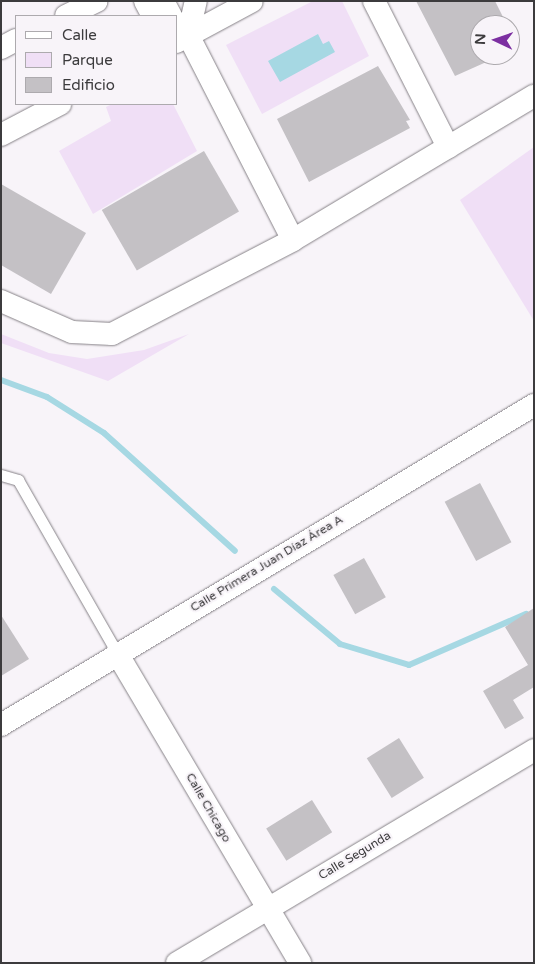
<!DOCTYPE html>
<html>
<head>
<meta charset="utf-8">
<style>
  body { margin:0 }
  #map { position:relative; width:535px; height:964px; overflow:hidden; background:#f8f4f9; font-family:"Varela Round",sans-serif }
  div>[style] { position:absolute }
  .green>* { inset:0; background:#f0dff6 }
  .water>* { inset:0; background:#a6d8e3 }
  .stream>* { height:6px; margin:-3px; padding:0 3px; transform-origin:3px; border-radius:3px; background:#a6d8e3 }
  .building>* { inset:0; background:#c4c1c5; transform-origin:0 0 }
  .roads { filter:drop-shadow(0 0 1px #868287) drop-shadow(0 0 1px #868287) }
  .lane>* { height:11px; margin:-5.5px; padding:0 5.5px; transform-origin:5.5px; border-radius:5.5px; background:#fff }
  .street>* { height:22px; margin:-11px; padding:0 11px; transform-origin:11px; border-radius:11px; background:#fff }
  span { translate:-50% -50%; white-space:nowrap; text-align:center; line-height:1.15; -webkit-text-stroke:4.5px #f8f4f9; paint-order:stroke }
  .street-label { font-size:12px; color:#3c3b3d }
  .frame { position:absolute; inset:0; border:2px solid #3c3b3d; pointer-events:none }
  .legend { position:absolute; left:15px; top:15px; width:162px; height:90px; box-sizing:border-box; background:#f8f4f9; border:1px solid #adaaae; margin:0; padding:6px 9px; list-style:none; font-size:15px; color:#3c3b3d }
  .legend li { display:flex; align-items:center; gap:10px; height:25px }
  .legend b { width:25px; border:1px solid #adaaae }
  .north { position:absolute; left:470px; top:15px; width:50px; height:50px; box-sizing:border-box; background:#f8f4f9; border:1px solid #adaaae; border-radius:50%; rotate:273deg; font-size:14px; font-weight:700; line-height:20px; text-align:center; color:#3c3b3d }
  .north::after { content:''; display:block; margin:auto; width:18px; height:22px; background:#7c2fa1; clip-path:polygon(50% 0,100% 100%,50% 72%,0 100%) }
</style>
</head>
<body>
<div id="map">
  <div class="green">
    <div style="clip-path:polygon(313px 1px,342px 1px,369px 56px,262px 114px,226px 45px)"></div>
    <div style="clip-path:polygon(112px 104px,173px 104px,197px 151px,93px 214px,59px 151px,111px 121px,106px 107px)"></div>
    <div style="clip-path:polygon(534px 147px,534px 321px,460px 200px)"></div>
    <div style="clip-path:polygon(1px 334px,49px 353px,87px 359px,144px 350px,189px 334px,108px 381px,1px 343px)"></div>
  </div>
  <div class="water">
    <div style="clip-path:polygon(318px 34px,323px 44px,329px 41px,335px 52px,280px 82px,268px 61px)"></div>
  </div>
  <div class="stream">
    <div style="left:1px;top:380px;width:49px;rotate:20.3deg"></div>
    <div style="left:47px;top:397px;width:67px;rotate:32.3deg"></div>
    <div style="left:104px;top:433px;width:176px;rotate:42deg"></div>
    <div style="left:274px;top:589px;width:86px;rotate:39.8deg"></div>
    <div style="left:340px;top:644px;width:72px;rotate:16.9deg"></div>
    <div style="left:409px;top:665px;width:128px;rotate:-23.6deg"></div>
  </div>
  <div class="building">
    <div style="clip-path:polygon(416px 1px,495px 1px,507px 25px,480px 25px,480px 55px,502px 55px,455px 76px)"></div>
    <div style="clip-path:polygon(378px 66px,410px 120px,406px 121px,410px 128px,309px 182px,277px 119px)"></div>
    <div style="left:204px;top:151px;width:70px;height:118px;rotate:60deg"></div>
    <div style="clip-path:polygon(1px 184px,86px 233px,51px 294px,1px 265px)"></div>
    <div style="left:480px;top:483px;width:67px;height:40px;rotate:62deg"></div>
    <div style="left:364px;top:558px;width:45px;height:35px;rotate:61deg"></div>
    <div style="clip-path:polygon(534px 608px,534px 687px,513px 700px,524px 718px,505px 729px,483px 691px,528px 665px,505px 627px)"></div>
    <div style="clip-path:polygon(1px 615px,29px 659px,1px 676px)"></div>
    <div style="left:399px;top:738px;width:47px;height:38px;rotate:58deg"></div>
    <div style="left:312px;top:800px;width:38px;height:54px;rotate:58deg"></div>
  </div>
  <div class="roads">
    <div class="lane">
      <div style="left:1px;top:475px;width:18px;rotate:16deg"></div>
      <div style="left:18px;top:480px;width:199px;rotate:60.2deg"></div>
    </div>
    <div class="street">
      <div style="left:145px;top:1px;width:17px;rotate:62deg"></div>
      <div style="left:163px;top:1px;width:17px;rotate:62deg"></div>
      <div style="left:374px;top:1px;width:164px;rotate:63.1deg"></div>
      <div style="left:66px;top:16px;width:34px;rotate:-26deg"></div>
      <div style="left:176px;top:22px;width:18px;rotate:47deg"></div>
      <div style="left:188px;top:35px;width:230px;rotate:62.9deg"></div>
      <div style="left:188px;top:35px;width:35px;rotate:-77deg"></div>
      <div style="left:176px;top:42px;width:86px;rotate:-28.3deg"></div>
      <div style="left:1px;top:48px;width:17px;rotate:-28deg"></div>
      <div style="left:1px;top:135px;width:67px;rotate:-27.7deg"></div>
      <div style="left:1px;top:301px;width:77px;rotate:23.6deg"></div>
      <div style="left:72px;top:332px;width:40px;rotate:2.9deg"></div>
      <div style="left:112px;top:334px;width:204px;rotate:-27.4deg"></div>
      <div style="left:293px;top:240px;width:281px;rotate:-30.9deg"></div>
      <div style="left:117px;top:653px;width:360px;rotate:59.4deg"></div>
      <div style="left:1px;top:725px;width:622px;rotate:-30.98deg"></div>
      <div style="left:177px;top:963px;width:416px;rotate:-30.8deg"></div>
    </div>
  </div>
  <div class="street-label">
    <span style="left:267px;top:564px;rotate:-31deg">Calle Primera Juan Díaz Área A</span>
    <span style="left:208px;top:808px;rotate:60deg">Calle Chicago</span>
    <span style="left:355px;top:856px;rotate:-31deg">Calle Segunda</span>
  </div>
  <div class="frame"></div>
  <ul class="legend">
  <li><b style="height:6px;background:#fff"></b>Calle</li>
  <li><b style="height:14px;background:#f0dff6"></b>Parque</li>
  <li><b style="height:14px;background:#c4c1c5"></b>Edificio</li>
  </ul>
  <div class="north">N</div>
</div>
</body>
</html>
